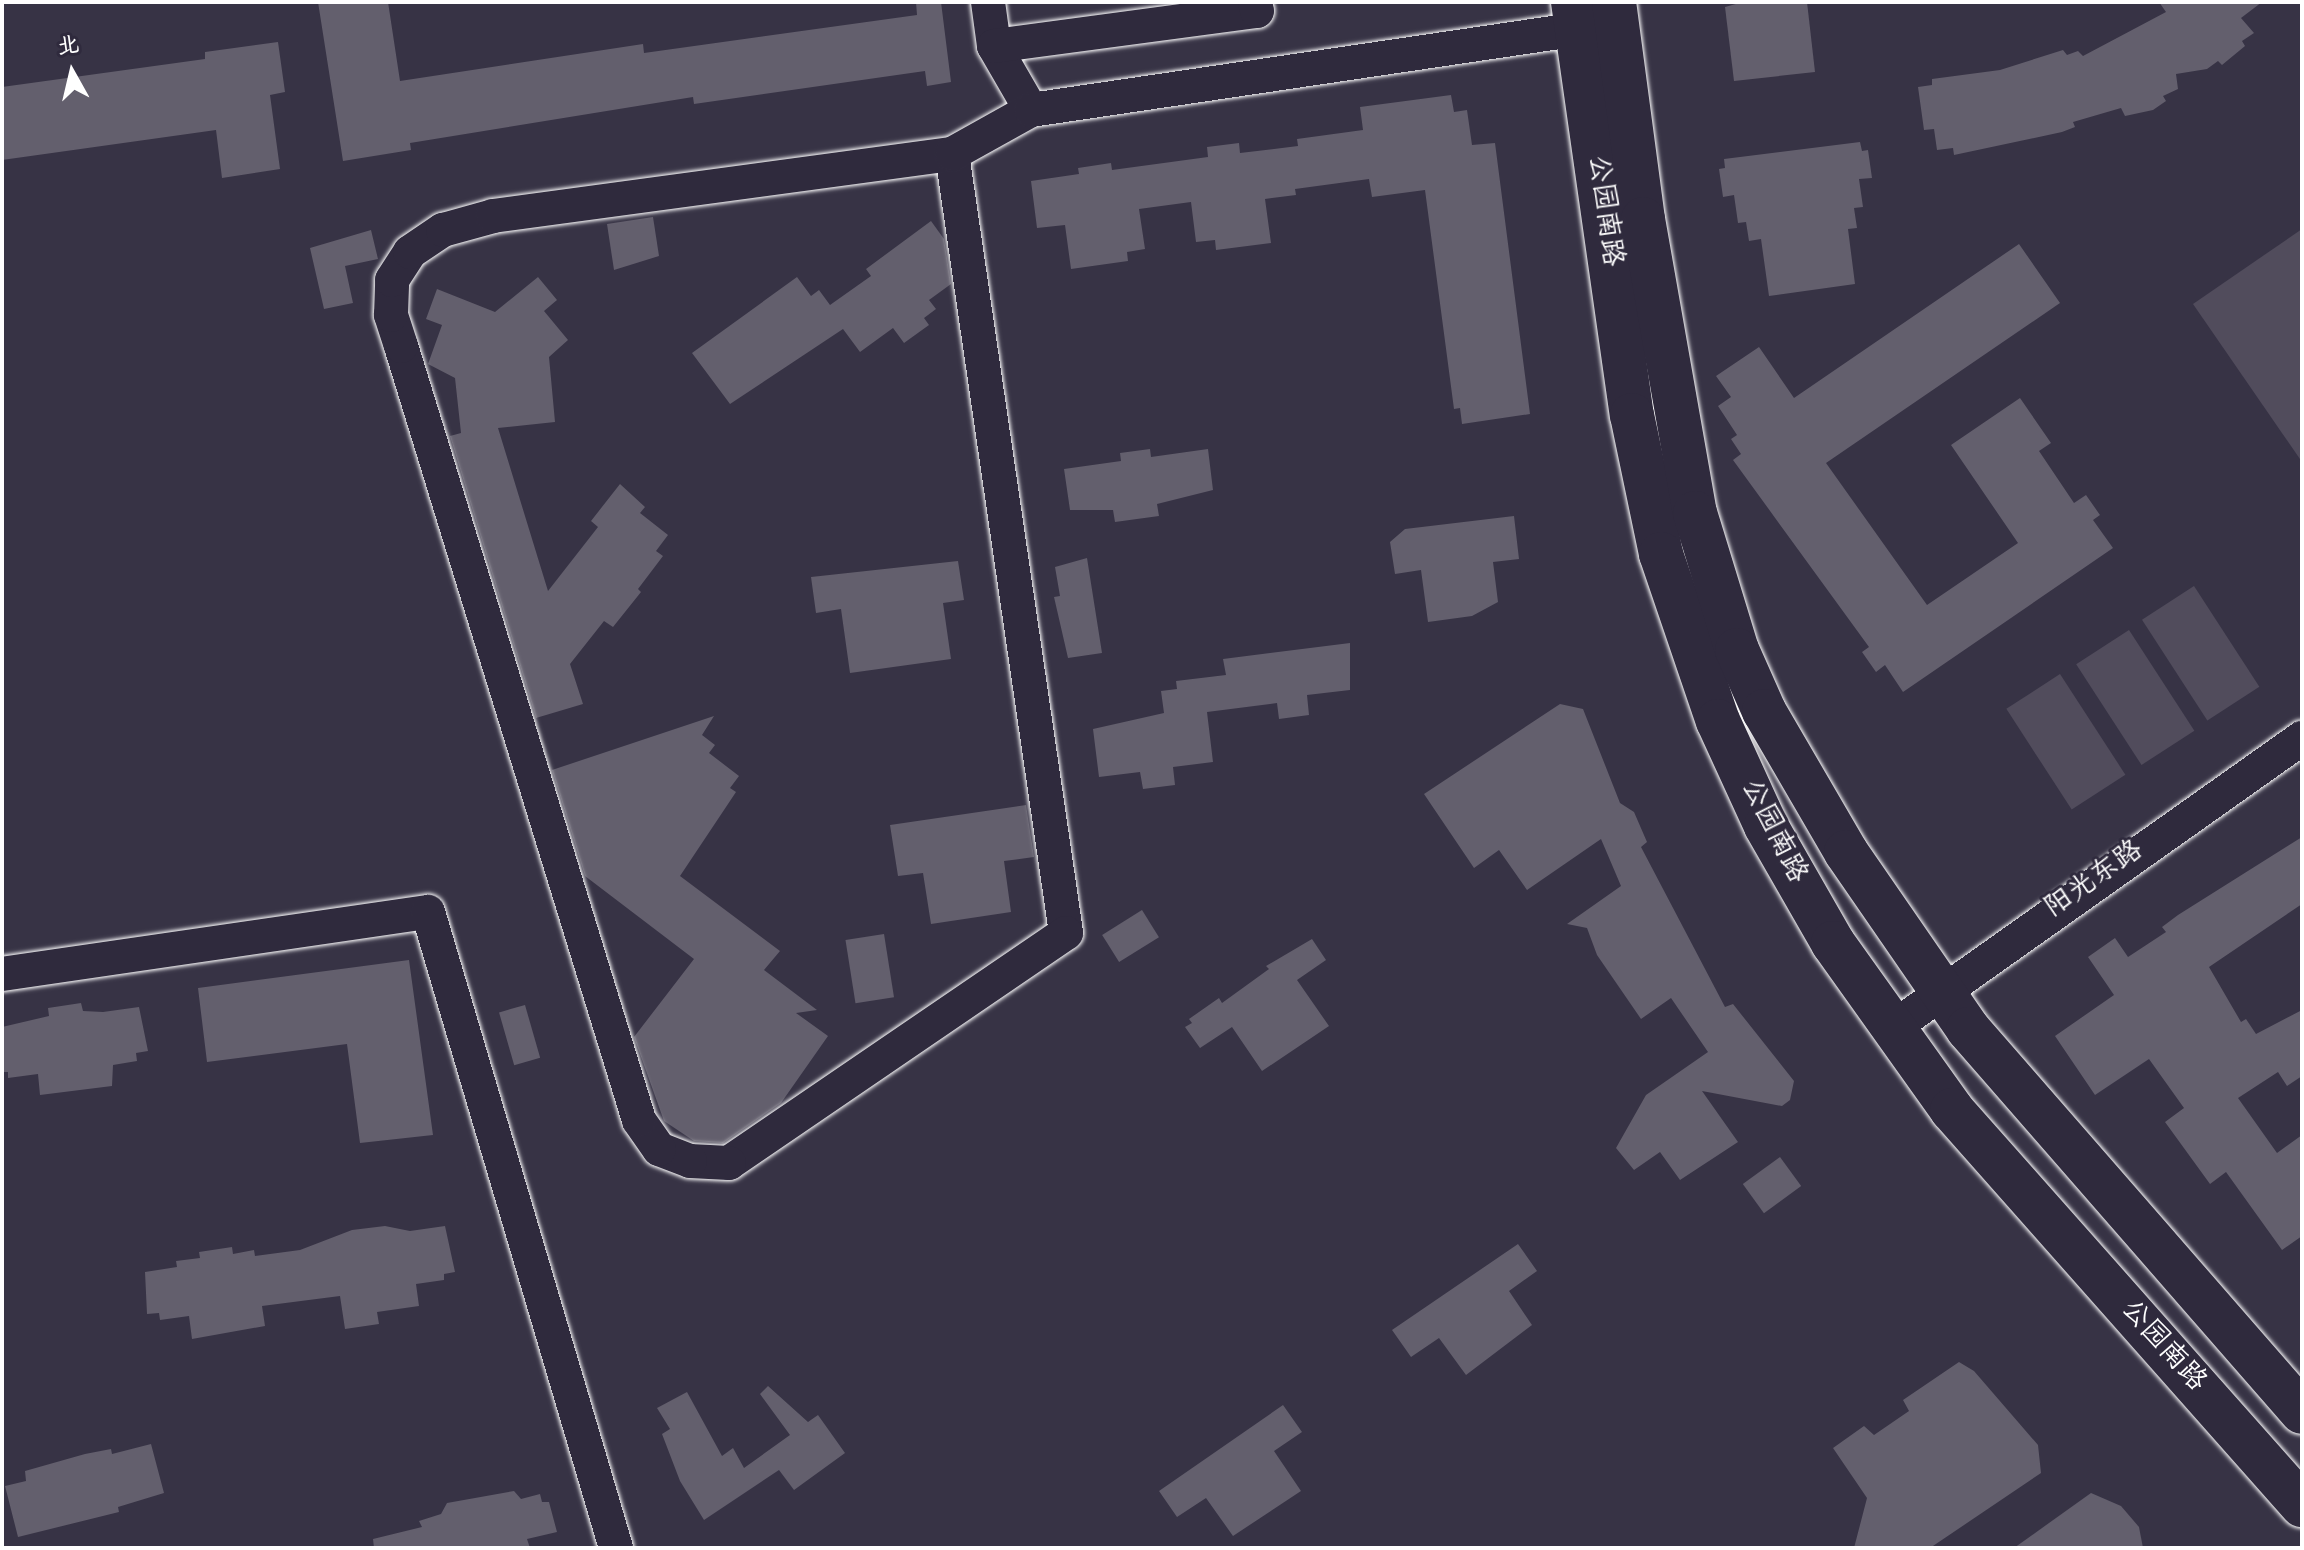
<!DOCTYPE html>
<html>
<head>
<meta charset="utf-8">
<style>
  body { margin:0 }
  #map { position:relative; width:2304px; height:1550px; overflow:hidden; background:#373345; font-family:Dekko,"LXGW WenKai TC",sans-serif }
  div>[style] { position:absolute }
  .green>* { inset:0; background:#514c5c; transform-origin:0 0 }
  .building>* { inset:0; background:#635f6d; transform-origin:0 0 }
  .roads { filter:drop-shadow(0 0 2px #fff) drop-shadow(0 0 2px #fff) }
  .minor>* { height:34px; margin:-17px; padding:0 17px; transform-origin:17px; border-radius:17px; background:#2f2a3d }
  .major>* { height:44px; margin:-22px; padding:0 22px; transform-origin:22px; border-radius:22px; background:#2f2a3d }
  span { translate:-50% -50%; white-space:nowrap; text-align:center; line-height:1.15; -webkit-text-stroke:6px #2f2a3d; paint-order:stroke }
  .street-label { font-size:28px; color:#fff }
  .frame { position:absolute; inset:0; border:4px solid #fff; pointer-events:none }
  .north { position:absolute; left:32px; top:32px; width:80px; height:80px; -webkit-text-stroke:6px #2f2a3d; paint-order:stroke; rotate:352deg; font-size:22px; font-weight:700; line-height:32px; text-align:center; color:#fff }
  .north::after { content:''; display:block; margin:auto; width:28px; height:36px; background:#fff; clip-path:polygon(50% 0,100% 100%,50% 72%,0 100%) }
</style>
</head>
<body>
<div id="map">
  <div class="green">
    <div style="clip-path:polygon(2302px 229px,2302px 462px,2193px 304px)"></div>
    <div style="left:2194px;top:586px;width:120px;height:62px;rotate:57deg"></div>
    <div style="left:2129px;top:630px;width:120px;height:63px;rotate:57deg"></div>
    <div style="left:2060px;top:674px;width:120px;height:64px;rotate:57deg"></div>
  </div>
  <div class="building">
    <div style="clip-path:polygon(318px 2px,388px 2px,400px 81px,643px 44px,644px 53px,917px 15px,916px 2px,941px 2px,951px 82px,927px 86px,925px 71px,694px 104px,693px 97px,410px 143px,411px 150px,343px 161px)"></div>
    <div style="clip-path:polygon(1743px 2px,1807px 2px,1815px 72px,1734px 81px,1725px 7px)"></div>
    <div style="clip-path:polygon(2159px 2px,2262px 2px,2241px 18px,2254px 33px,2242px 41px,2245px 46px,2222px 65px,2218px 61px,2207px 69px,2176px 74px,2178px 89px,2163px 96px,2166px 101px,2153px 110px,2125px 116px,2121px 108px,2073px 122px,2075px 127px,2062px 132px,1954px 155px,1953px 148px,1937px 150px,1934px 129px,1924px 130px,1918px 87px,1932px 85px,1932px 79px,2000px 70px,2063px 50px,2067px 55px,2078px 51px,2083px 56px,2166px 12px)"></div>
    <div style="clip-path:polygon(278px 42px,285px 92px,270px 95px,280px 169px,222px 178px,216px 130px,2px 160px,2px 87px,205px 59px,205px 52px)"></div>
    <div style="clip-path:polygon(1451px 95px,1454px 112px,1467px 110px,1472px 145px,1495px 143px,1530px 414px,1462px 424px,1460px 408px,1454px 409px,1425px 190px,1372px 197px,1369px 179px,1295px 189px,1296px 195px,1265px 199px,1271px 243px,1216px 250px,1215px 240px,1196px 242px,1191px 202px,1139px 209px,1145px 249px,1127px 252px,1128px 261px,1071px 269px,1065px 225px,1037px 228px,1031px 181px,1079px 174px,1078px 168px,1111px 163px,1112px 170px,1208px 157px,1207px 147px,1239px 143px,1240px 153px,1298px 146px,1297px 139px,1363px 130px,1360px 107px)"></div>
    <div style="clip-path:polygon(1860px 142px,1862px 151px,1868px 150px,1872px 178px,1859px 179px,1863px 207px,1854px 208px,1857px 228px,1848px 229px,1855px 284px,1769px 296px,1761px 239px,1749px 241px,1746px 222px,1738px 223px,1734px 195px,1723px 197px,1719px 169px,1725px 168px,1724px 159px)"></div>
    <div style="clip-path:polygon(653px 217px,659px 256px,614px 270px,607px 224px)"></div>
    <div style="clip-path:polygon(931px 221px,944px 239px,951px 284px,929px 300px,936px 309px,924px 318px,929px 325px,904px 343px,893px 328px,860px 352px,843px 329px,730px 404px,692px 353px,797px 277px,811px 296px,819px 290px,830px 305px,871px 276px,866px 269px)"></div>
    <div style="clip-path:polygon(371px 230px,378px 259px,345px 266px,353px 303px,324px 309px,310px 248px)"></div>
    <div style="clip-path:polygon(2019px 244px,2060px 303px,1826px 463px,1927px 605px,2018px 543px,1951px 445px,2020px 398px,2051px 443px,2039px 451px,2074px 503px,2086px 495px,2100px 515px,2093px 520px,2113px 548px,1903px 692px,1885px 665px,1876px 672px,1862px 652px,1869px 647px,1733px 460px,1741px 454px,1731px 439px,1737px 435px,1718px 406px,1731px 397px,1716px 376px,1759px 347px,1794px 398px)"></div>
    <div style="clip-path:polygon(538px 277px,557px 300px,544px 311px,568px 340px,549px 357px,555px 422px,498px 428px,548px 591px,598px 527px,591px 521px,620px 484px,645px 507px,640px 513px,668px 535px,656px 551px,663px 556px,638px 589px,641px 592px,613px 627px,604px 621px,570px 664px,583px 704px,536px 718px,450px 436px,461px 433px,455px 378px,428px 364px,442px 325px,426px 319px,437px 289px,495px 312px)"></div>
    <div style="clip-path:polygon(1150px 449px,1151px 457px,1208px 449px,1213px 490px,1157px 504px,1159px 516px,1115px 522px,1113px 510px,1070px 510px,1064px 469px,1121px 461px,1120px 453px)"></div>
    <div style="clip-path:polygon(1514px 516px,1519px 559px,1493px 562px,1498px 602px,1472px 616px,1428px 622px,1421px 570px,1395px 574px,1390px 542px,1405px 529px)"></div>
    <div style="clip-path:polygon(1087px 558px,1102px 653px,1068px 658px,1054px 597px,1060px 596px,1055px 567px)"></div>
    <div style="clip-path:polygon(958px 561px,964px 600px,943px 603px,951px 659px,850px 673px,841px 609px,816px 613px,811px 577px)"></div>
    <div style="clip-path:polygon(1350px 643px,1350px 690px,1307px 695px,1309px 715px,1279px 719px,1277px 703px,1207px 712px,1213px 762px,1173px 767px,1175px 785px,1143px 789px,1140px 772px,1099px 777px,1093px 729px,1164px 713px,1161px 691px,1177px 689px,1176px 681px,1226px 675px,1223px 659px)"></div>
    <div style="clip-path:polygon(1560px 704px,1583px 709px,1620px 803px,1634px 812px,1647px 842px,1641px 847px,1725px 1007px,1733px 1004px,1794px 1081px,1790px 1100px,1782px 1106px,1702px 1091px,1738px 1142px,1680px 1180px,1660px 1152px,1634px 1170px,1616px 1148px,1646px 1095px,1708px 1052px,1671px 998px,1641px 1019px,1597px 955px,1587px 928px,1567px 924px,1621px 886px,1601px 839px,1527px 890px,1499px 850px,1474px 868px,1424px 794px)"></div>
    <div style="clip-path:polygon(714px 716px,702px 735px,715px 745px,709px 753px,739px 776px,730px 788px,736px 792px,680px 876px,780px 951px,764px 970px,817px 1010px,796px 1013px,828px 1036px,781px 1103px,723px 1143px,694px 1141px,664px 1121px,634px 1037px,694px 959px,585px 876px,552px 770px)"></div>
    <div style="clip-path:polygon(1026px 805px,1034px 857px,1004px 861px,1011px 912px,931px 924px,923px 873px,898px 876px,890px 825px)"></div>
    <div style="clip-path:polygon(2302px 837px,2302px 904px,2209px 967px,2241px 1022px,2246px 1019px,2256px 1034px,2302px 1010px,2302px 1076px,2287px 1086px,2278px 1072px,2238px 1098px,2277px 1153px,2302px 1135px,2302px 1236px,2282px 1250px,2226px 1172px,2210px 1184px,2165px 1122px,2184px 1108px,2149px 1059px,2095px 1095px,2055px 1036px,2114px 995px,2088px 957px,2115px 938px,2128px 957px,2166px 932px,2162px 927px,2178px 915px)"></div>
    <div style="left:1142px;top:910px;width:32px;height:47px;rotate:58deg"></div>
    <div style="left:884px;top:934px;width:64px;height:39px;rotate:81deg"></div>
    <div style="clip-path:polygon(1312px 939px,1326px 960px,1297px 980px,1329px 1026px,1262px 1071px,1232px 1027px,1200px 1048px,1185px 1027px,1192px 1023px,1189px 1019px,1219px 998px,1222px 1003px,1269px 969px,1266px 966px)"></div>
    <div style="clip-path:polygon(409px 960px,433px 1135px,360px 1143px,347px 1044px,207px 1062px,198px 988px)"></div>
    <div style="clip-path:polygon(81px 1003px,83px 1011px,103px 1012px,139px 1007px,148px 1051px,136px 1053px,137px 1061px,113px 1065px,112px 1086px,40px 1095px,38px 1074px,8px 1078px,8px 1072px,2px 1072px,2px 1027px,49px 1016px,48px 1008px)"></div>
    <div style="left:525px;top:1005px;width:55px;height:27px;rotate:74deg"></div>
    <div style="left:1780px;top:1157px;width:36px;height:46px;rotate:54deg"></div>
    <div style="clip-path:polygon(385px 1226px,410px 1231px,445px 1226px,455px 1272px,444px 1274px,444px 1280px,416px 1284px,419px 1306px,377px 1312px,379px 1324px,345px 1329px,340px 1296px,262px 1306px,265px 1326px,192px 1339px,189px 1316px,160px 1320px,159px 1313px,147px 1314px,145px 1272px,177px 1267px,176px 1261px,200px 1258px,199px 1252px,232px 1247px,233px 1254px,254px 1250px,255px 1256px,300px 1250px,352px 1230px)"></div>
    <div style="clip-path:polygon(1518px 1244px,1537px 1271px,1509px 1291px,1532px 1325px,1466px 1375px,1439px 1338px,1411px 1357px,1392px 1330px)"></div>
    <div style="clip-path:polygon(1959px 1362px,1974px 1371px,2038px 1445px,2041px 1473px,1930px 1548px,1854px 1548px,1867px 1498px,1833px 1448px,1864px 1426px,1874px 1435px,1909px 1411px,1903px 1400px)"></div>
    <div style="clip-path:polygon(768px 1386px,808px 1422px,818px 1415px,845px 1453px,794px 1490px,779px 1470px,704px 1520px,680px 1481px,662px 1434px,670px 1429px,657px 1408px,687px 1392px,722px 1456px,733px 1448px,744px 1468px,790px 1435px,760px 1394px)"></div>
    <div style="clip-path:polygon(1283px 1405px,1302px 1432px,1274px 1451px,1301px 1491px,1233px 1536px,1206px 1498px,1177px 1517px,1159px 1491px)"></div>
    <div style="clip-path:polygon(151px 1444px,164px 1493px,118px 1507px,119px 1512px,18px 1537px,5px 1486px,26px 1481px,25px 1471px,85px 1454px,111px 1449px,112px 1454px)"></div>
    <div style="clip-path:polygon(514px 1491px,521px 1499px,540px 1494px,542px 1502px,549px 1502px,557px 1532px,527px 1539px,530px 1548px,374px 1548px,373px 1539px,422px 1527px,419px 1521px,441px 1514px,447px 1503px)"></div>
    <div style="clip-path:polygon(2091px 1493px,2121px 1506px,2139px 1527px,2143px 1548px,2014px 1548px)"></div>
  </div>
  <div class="roads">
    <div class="minor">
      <div style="left:988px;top:2px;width:44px;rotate:82.2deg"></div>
      <div style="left:994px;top:46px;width:74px;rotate:60deg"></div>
      <div style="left:994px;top:46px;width:265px;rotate:-7.6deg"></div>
      <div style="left:1257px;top:11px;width:9px;rotate:-103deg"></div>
      <div style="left:952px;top:154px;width:787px;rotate:81.67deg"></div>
      <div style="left:1066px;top:933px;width:408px;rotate:145.7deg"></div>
      <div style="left:729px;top:1163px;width:39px;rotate:-177deg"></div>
      <div style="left:690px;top:1161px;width:33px;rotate:-159deg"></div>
      <div style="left:659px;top:1149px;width:35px;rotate:-125deg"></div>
      <div style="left:639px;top:1120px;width:810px;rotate:-107.09deg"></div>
      <div style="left:401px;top:346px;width:33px;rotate:-108deg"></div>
      <div style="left:391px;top:315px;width:35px;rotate:-88deg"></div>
      <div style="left:392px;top:280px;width:33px;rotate:-57deg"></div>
      <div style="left:410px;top:252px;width:40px;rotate:-34deg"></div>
      <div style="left:443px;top:230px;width:52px;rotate:-15.6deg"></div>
      <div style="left:493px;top:216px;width:463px;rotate:-7.7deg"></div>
      <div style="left:952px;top:154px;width:90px;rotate:-29.1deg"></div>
      <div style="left:1031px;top:110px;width:575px;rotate:-8.4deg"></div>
      <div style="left:2px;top:974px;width:430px;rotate:-8.3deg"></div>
      <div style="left:428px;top:912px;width:663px;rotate:73.53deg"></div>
      <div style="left:1891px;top:1029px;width:504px;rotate:-35.3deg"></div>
    </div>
    <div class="major">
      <div style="left:1573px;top:2px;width:417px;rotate:81.9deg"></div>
      <div style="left:1632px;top:415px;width:142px;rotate:78.2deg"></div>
      <div style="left:1661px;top:554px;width:176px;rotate:71.2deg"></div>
      <div style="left:1718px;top:721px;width:115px;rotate:65.4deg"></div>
      <div style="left:1766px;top:826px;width:135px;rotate:60.2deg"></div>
      <div style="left:1833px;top:943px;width:205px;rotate:54.5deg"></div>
      <div style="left:1952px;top:1110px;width:528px;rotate:48.46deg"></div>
      <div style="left:1614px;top:2px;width:219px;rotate:82.4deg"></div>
      <div style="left:1643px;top:219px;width:299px;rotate:80deg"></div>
      <div style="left:1695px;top:513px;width:143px;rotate:73deg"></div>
      <div style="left:1737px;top:650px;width:67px;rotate:66.1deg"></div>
      <div style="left:1764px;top:711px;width:163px;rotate:59.8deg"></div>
      <div style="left:1846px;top:852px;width:215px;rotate:55.4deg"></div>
      <div style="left:1968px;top:1029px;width:508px;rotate:48.91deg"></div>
    </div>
  </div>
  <div class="street-label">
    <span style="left:1603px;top:211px;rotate:82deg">公园南路</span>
    <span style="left:1772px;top:832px;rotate:63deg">公园南路</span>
    <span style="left:2095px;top:881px;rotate:-35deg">阳光东路</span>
    <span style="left:2162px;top:1347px;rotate:48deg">公园南路</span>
  </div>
  <div class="frame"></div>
  <div class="north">北</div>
</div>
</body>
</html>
